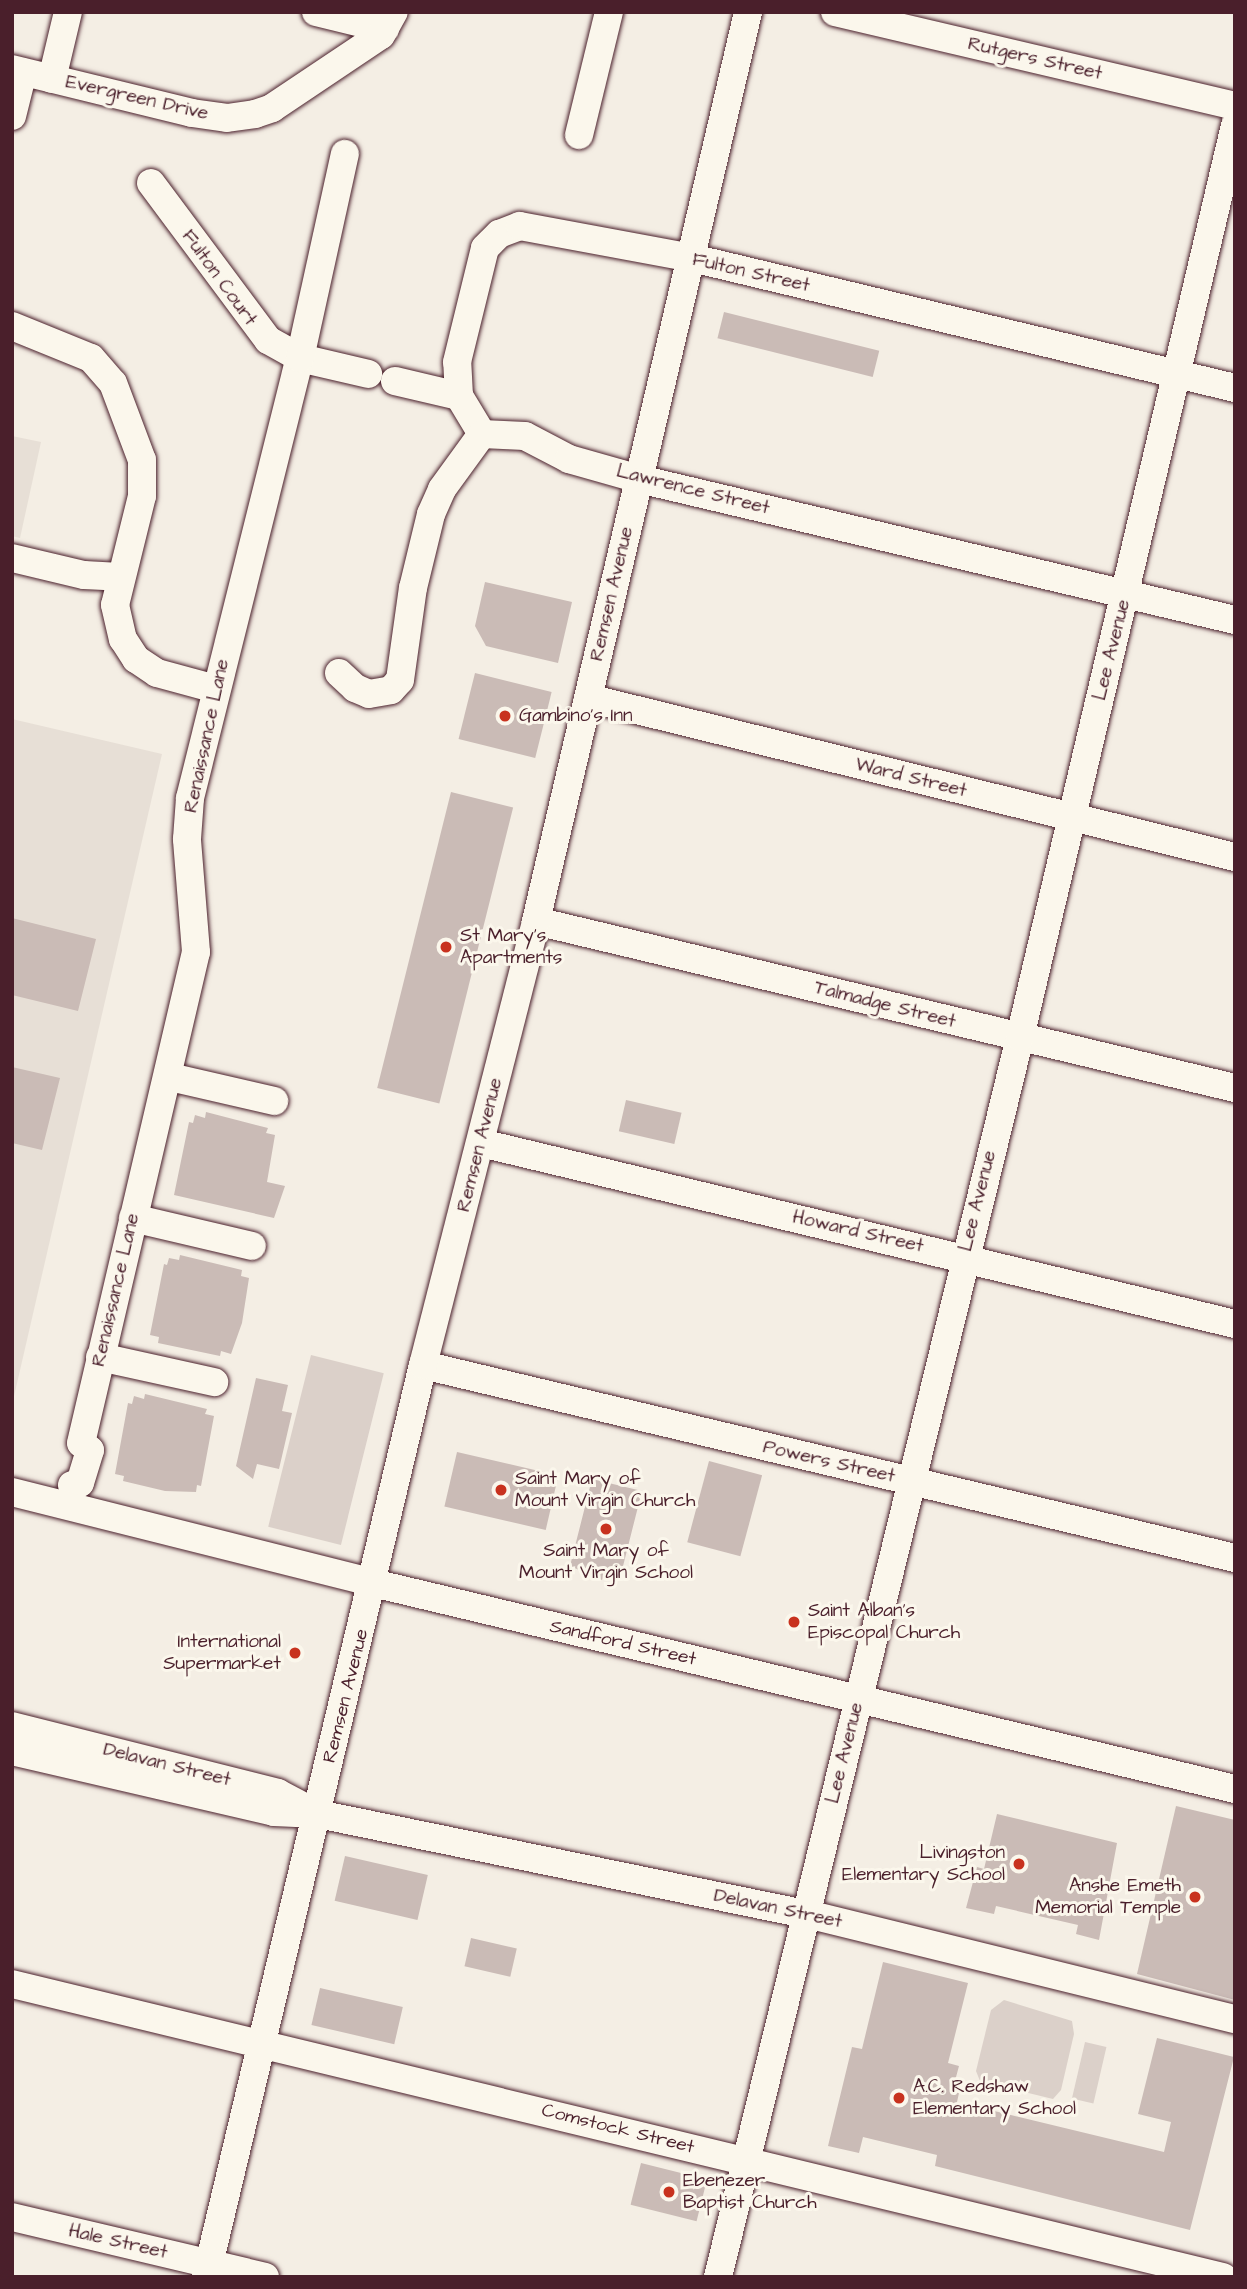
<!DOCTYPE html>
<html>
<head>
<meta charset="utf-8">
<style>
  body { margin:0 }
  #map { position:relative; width:1247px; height:2289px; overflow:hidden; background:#f4eee4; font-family:"Architects Daughter",sans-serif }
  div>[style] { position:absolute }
  .built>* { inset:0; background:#e7dfd6 }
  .green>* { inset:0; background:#dbd0c9; transform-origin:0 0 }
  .building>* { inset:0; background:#cabbb6; transform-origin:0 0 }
  .roads { filter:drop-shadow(0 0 2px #4a1f2b) drop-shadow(0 0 2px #4a1f2b) }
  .minor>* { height:28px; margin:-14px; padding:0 14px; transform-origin:14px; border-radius:14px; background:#fbf7ec }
  .dots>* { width:19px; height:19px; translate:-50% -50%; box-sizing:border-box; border:4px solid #fbf7ec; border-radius:50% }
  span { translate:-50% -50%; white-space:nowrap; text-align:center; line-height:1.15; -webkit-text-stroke:6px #fbf7ec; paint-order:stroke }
  .street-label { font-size:19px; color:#4a1f2b }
  .poi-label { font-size:19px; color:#4a1f2b }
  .left { translate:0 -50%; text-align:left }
  .right { translate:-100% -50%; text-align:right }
  .frame { position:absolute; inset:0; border:14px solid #4a1f2b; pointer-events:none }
</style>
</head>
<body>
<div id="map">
  <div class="built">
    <div style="clip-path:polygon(12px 436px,41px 442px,20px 538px,12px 536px)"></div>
    <div style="clip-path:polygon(12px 719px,162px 754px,12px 1405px)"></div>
  </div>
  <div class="green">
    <div style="left:311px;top:1355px;width:75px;height:177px;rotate:14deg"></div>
    <div style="clip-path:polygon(1004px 2000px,1072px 2021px,1074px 2034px,1061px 2090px,1053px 2099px,980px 2081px,976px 2071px,991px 2010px)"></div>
    <div style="left:1085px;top:2042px;width:22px;height:58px;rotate:13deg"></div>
  </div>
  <div class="building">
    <div style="left:724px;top:312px;width:160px;height:27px;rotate:14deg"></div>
    <div style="clip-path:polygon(485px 582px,572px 602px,558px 663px,486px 646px,475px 626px)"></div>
    <div style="left:475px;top:673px;width:79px;height:68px;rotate:14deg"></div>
    <div style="left:451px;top:792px;width:64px;height:305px;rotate:14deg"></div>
    <div style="clip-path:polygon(12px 918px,96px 939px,78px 1011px,12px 995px)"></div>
    <div style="clip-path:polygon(12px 1067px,60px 1078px,42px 1150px,12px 1143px)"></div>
    <div style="left:626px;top:1100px;width:57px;height:32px;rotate:13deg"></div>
    <div style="clip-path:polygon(206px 1112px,268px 1128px,266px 1133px,275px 1135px,267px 1182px,285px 1186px,274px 1218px,174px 1195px,189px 1122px,193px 1123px,195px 1115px,205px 1118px)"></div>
    <div style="clip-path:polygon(180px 1255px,242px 1270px,241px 1276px,249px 1278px,242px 1323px,231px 1354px,221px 1351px,220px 1356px,158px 1343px,159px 1337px,150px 1335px,164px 1264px,167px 1265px,169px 1258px,179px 1260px)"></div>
    <div style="clip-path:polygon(256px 1378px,288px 1385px,282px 1411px,292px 1413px,279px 1469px,257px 1464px,253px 1479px,236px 1466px)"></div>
    <div style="clip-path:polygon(145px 1394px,207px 1409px,205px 1414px,214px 1416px,201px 1486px,197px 1485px,196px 1492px,165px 1491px,123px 1481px,124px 1476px,115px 1474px,128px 1403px,132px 1404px,134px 1396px,144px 1399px)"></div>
    <div style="left:457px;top:1452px;width:104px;height:56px;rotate:13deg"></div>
    <div style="left:709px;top:1461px;width:55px;height:84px;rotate:15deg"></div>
    <div style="clip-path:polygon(592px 1479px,642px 1491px,620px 1578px,604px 1573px,602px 1580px,570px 1566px)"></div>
    <div style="clip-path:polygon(1176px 1806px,1235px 1820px,1235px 2000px,1137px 1974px)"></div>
    <div style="clip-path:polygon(997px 1814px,1117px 1843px,1099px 1940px,1076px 1934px,1078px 1925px,996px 1906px,994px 1914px,966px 1908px,977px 1867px,984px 1869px)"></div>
    <div style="left:345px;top:1856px;width:85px;height:46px;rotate:13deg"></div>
    <div style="left:471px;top:1938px;width:47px;height:29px;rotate:13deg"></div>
    <div style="clip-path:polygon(883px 1962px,968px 1983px,948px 2063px,959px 2066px,952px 2092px,959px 2093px,957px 2102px,1164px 2152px,1171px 2122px,1138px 2114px,1157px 2038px,1234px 2057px,1190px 2230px,935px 2166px,937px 2155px,863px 2137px,859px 2153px,828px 2146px,852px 2047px,862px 2049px)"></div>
    <div style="left:320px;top:1988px;width:85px;height:38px;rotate:13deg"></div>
    <div style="left:641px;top:2163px;width:68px;height:43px;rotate:14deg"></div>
  </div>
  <div class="roads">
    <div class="minor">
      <div style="left:316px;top:12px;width:71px;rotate:13.8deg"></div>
      <div style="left:835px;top:12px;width:411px;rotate:13.2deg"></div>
      <div style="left:12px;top:69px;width:185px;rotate:13.7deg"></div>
      <div style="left:192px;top:113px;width:35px;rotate:8deg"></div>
      <div style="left:227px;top:118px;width:28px;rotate:-8deg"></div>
      <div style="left:255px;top:114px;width:18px;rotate:-19deg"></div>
      <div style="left:272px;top:108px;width:131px;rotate:-33.8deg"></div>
      <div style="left:381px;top:35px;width:26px;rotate:-61deg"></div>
      <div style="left:52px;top:79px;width:69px;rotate:-76.6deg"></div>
      <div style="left:12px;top:116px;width:45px;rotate:-76deg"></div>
      <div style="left:579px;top:135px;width:127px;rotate:-76.3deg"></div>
      <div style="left:151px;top:183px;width:196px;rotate:53.3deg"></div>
      <div style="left:268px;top:340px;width:37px;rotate:29deg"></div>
      <div style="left:300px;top:358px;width:70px;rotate:13.2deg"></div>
      <div style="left:12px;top:326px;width:85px;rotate:22.1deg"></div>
      <div style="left:91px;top:358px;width:33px;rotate:49deg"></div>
      <div style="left:113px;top:383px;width:82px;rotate:69.4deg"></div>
      <div style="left:142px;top:460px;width:36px;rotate:90deg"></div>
      <div style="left:142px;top:496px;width:112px;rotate:103.9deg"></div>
      <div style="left:115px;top:605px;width:35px;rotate:77deg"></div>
      <div style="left:123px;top:639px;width:24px;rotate:57deg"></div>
      <div style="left:136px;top:659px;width:25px;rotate:34deg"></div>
      <div style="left:157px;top:673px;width:61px;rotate:15.2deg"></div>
      <div style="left:395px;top:381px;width:66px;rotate:13.2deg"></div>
      <div style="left:482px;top:434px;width:44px;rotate:-121.2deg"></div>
      <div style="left:459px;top:396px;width:34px;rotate:-93deg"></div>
      <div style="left:457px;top:362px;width:117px;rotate:-76.2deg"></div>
      <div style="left:485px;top:248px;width:20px;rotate:-45deg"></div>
      <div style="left:499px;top:234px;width:22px;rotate:-21deg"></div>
      <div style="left:520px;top:226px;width:175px;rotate:10.5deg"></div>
      <div style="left:692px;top:258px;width:558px;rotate:13.46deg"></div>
      <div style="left:12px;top:558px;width:74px;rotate:13.3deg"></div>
      <div style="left:84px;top:575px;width:36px;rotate:3deg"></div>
      <div style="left:339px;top:673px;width:22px;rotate:43deg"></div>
      <div style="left:355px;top:688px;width:15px;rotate:23deg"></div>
      <div style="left:369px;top:694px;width:22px;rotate:-10deg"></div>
      <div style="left:391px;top:690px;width:13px;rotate:-48deg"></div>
      <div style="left:400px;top:680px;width:93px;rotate:-82deg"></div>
      <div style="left:413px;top:588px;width:76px;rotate:-76.3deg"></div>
      <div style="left:431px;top:514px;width:27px;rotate:-66deg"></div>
      <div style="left:442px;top:489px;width:68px;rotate:-54deg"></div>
      <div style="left:482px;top:434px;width:43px;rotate:2.7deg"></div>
      <div style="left:525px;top:436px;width:50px;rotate:27.6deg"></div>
      <div style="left:569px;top:459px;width:73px;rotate:15.9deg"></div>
      <div style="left:639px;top:479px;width:612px;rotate:13.31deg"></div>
      <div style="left:588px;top:698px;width:666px;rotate:13.81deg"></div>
      <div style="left:536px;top:921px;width:719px;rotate:13.44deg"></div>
      <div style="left:170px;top:1077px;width:107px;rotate:13deg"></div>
      <div style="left:481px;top:1143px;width:775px;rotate:13.5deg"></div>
      <div style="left:133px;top:1218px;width:122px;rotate:13.2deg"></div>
      <div style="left:100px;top:1357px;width:117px;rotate:12.4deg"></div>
      <div style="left:423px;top:1365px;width:835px;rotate:13.37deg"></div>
      <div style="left:81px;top:1443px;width:504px;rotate:-76.82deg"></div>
      <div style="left:196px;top:952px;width:113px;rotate:-94.6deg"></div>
      <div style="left:187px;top:839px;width:41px;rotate:-85.8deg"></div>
      <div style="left:190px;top:798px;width:454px;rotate:-76deg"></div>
      <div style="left:300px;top:358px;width:209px;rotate:-77.6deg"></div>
      <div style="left:72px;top:1485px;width:8px;rotate:-14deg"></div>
      <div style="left:80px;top:1483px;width:34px;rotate:-73deg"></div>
      <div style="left:90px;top:1450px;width:11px;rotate:-142deg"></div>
      <div style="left:12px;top:1492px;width:372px;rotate:14.1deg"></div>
      <div style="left:373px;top:1583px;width:886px;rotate:13.44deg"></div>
      <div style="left:12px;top:1726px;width:274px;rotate:14.1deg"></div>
      <div style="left:278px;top:1793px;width:38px;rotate:28deg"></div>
      <div style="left:12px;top:1751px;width:269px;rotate:13.1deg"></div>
      <div style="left:274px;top:1812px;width:44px;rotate:2.6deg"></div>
      <div style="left:318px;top:1814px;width:499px;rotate:11.6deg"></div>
      <div style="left:807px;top:1914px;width:441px;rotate:13.8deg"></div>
      <div style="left:12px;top:1984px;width:1246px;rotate:13.6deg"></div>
      <div style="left:12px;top:2217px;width:260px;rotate:13.3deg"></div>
      <div style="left:206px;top:2277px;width:937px;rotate:-76.62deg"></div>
      <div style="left:423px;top:1365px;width:458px;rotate:-75.7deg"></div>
      <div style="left:536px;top:921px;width:933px;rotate:-76.87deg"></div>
      <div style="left:718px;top:2277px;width:1276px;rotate:-76.31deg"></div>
      <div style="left:1020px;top:1037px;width:937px;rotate:-76.73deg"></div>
    </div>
  </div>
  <div class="dots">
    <div style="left:505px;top:716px;background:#c8321e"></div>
    <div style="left:446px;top:947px;background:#c8321e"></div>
    <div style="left:501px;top:1490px;background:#c8321e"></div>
    <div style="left:606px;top:1529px;background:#c8321e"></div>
    <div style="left:794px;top:1622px;background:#c8321e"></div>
    <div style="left:295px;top:1653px;background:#c8321e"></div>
    <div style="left:1019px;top:1864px;background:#c8321e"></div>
    <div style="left:1195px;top:1897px;background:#c8321e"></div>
    <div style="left:899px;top:2098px;background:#c8321e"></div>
    <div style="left:669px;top:2192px;background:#c8321e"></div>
  </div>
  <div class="street-label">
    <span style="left:1035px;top:59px;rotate:13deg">Rutgers Street</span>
    <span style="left:137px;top:98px;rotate:13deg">Evergreen Drive</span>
    <span style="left:751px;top:273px;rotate:13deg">Fulton Street</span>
    <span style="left:219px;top:278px;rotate:54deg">Fulton Court</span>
    <span style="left:693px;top:490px;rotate:14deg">Lawrence Street</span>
    <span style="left:612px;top:594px;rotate:-77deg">Remsen Avenue</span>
    <span style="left:1112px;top:650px;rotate:-76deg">Lee Avenue</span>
    <span style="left:207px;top:736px;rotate:-78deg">Renaissance Lane</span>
    <span style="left:911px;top:778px;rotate:14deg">Ward Street</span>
    <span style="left:885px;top:1005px;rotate:14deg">Talmadge Street</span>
    <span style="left:480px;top:1145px;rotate:-76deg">Remsen Avenue</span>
    <span style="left:978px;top:1201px;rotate:-76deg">Lee Avenue</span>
    <span style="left:858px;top:1232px;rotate:13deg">Howard Street</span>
    <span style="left:116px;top:1290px;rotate:-77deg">Renaissance Lane</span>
    <span style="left:829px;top:1462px;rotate:13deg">Powers Street</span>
    <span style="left:623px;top:1643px;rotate:13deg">Sandford Street</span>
    <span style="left:346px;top:1696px;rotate:-76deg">Remsen Avenue</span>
    <span style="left:845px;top:1753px;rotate:-76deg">Lee Avenue</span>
    <span style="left:167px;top:1765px;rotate:14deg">Delavan Street</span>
    <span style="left:778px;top:1909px;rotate:12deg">Delavan Street</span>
    <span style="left:618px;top:2129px;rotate:14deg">Comstock Street</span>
    <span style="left:118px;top:2242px;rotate:13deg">Hale Street</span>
  </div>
  <div class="poi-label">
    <span class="left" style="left:519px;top:716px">Gambino's Inn</span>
    <span class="left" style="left:460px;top:947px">St Mary's<br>Apartments</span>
    <span class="left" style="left:515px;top:1490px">Saint Mary of<br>Mount Virgin Church</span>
    <span style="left:606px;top:1562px">Saint Mary of<br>Mount Virgin School</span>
    <span class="left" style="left:808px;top:1622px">Saint Alban's<br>Episcopal Church</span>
    <span class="right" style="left:281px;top:1653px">International<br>Supermarket</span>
    <span class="right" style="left:1005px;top:1864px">Livingston<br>Elementary School</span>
    <span class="right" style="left:1181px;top:1897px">Anshe Emeth<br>Memorial Temple</span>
    <span class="left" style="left:913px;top:2098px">A.C. Redshaw<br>Elementary School</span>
    <span class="left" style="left:683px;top:2192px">Ebenezer<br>Baptist Church</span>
  </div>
  <div class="frame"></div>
</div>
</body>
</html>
